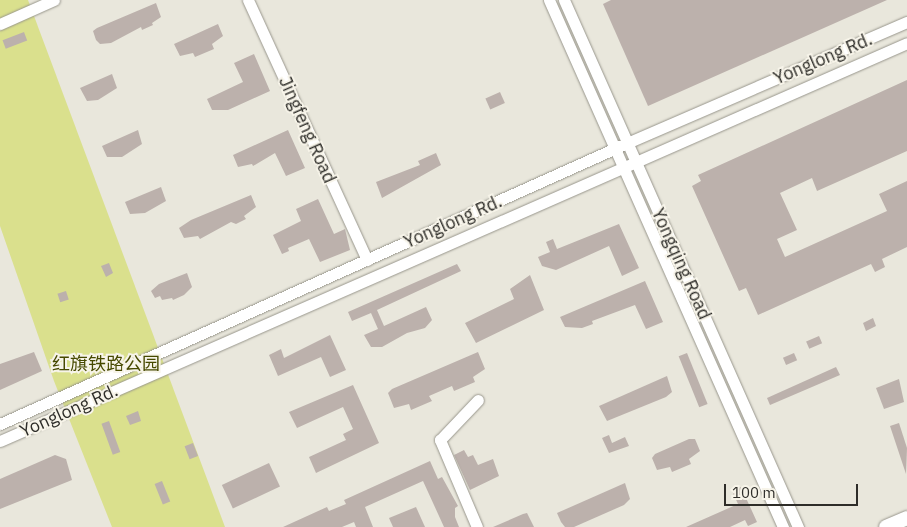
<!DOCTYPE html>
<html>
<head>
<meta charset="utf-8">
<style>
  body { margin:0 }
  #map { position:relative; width:907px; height:527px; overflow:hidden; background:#e9e7dc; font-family:"IBM Plex Sans","Noto Sans SC",sans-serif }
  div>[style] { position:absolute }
  .green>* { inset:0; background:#dae08d }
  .building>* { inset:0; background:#bcb1ac; transform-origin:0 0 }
  .roads { filter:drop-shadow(0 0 1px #98968c) drop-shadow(0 0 1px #98968c) }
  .minor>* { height:11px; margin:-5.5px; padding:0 5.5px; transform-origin:5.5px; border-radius:5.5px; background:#fff }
  .major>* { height:14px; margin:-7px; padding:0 7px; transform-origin:7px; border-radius:7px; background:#fff }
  span { translate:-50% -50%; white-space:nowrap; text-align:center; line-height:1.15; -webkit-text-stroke:4px #f7f4e9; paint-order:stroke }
  .street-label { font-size:18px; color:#2e2d29 }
  .park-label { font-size:18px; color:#464900 }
  .scale { position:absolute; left:724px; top:484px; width:134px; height:22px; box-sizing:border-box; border:2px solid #2e2d29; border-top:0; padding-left:6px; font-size:15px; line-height:18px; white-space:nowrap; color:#2e2d29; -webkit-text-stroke:4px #f7f4e9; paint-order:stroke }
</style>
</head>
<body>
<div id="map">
  <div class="green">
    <div style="clip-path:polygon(0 0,28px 0,225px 527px,112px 527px,54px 381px,0 226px)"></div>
  </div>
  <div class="building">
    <div style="clip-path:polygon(611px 0,887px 0,648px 106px,603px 4px)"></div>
    <div style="clip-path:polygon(156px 3px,161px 17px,152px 23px,153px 25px,142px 30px,141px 27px,111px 43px,100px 44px,96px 40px,93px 31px,97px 28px)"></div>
    <div style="clip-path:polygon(218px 24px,223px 36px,212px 44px,214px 49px,195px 57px,193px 53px,180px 56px,174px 44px)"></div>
    <div style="left:24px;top:32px;width:9px;height:23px;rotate:69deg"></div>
    <div style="clip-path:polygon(254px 54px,270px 91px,228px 110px,212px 110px,207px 99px,243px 82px,234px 63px)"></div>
    <div style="clip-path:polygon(112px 74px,117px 88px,98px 100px,87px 101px,80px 88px)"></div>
    <div style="clip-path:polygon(907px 80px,907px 151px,817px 191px,812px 178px,780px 193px,797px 230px,777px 239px,785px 257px,887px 211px,879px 194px,907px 181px,907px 247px,882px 259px,885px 267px,875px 272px,871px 264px,758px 315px,746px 288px,739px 291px,692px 186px,701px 181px,698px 175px)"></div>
    <div style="left:500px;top:92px;width:12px;height:16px;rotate:66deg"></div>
    <div style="clip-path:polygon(138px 130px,142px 144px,122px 157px,107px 157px,102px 146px)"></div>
    <div style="clip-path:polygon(288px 130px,305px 168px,286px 176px,275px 153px,253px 166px,252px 164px,238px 167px,233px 155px)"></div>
    <div style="clip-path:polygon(436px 153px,441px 165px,382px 198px,376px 182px,420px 165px,418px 161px)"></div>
    <div style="clip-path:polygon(161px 187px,166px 201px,145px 213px,130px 214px,125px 202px)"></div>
    <div style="clip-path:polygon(251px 195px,256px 207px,244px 216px,246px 219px,236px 224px,231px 222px,200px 239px,198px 236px,184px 238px,179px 228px,191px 220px)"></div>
    <div style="clip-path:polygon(318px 199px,334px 234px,345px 229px,350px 250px,320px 262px,309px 239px,288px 248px,289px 251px,282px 254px,273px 235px,301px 221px,296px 209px)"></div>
    <div style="clip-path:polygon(619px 224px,639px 268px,622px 276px,609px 246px,556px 270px,542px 266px,538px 257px,550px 252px,546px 242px,553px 239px,557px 249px)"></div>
    <div style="clip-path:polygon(109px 263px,113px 273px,106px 277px,101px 266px)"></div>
    <div style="clip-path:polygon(457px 264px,461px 271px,377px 310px,384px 326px,426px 307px,432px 320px,425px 328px,407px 333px,382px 347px,371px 347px,364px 335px,378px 329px,371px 313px,352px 321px,348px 312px)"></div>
    <div style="clip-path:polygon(187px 273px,192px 287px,184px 295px,173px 300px,172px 298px,162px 300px,160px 296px,155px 298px,151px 291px,159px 284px)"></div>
    <div style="clip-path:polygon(530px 275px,544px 310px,476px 343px,465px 323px,514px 299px,510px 289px)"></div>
    <div style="clip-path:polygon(645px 281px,663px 322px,646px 329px,635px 305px,592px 321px,593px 324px,582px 328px,565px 327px,560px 317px)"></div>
    <div style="left:66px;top:291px;width:9px;height:9px;rotate:72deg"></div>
    <div style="clip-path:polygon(873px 318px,876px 326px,866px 331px,863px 323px)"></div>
    <div style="clip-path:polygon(330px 335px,346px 370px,330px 377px,321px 357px,278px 376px,269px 355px,281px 349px,284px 358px)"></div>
    <div style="left:819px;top:336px;width:8px;height:14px;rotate:67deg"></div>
    <div style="clip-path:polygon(34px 352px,42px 371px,0 390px,0 364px)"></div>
    <div style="clip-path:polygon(478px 352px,485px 369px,473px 377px,475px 382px,454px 391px,452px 386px,429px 396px,432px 401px,411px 410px,409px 404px,394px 408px,388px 393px,392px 389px)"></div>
    <div style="left:687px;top:353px;width:55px;height:9px;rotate:68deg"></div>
    <div style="left:794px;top:353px;width:8px;height:12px;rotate:67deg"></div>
    <div style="clip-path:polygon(836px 367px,840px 375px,770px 405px,767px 398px)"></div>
    <div style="clip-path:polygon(667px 376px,672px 392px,666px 397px,607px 421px,599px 406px)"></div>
    <div style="clip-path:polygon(899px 379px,904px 402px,884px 409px,876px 388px)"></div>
    <div style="clip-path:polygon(353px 385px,379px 443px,316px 473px,309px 457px,346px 440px,343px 434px,353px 429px,343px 407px,297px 428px,289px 412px)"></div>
    <div style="clip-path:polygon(138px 411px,141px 421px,130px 425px,126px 416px)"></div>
    <div style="left:109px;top:421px;width:33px;height:8px;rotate:70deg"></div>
    <div style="clip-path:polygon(899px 423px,907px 448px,906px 474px,890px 426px)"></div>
    <div style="clip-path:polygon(609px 435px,612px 443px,625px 437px,629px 446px,609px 453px,602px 438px)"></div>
    <div style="clip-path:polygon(689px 439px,695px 439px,700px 451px,689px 459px,691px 464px,672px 472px,670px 467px,657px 470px,652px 458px,655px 454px)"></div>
    <div style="left:193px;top:443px;width:14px;height:9px;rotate:69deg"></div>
    <div style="clip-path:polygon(464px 450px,468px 457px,473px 455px,478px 465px,493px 459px,499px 476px,470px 490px,454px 455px)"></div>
    <div style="clip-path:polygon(55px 455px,66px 459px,72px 480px,0 509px,0 479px)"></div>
    <div style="clip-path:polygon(430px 461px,438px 479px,442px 477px,458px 506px,455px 508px,455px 517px,459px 527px,444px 527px,423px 481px,365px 507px,373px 527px,356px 527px,354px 522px,342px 527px,283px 527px,327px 507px,329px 511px,346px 504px,344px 500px)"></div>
    <div style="left:269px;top:463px;width:26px;height:52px;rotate:65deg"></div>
    <div style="left:162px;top:481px;width:22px;height:8px;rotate:68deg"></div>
    <div style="clip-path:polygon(625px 483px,630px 499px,624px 505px,574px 527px,565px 527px,561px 522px,557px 513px)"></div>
    <div style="clip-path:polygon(741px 487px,757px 522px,748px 526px,745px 520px,730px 527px,686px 527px,738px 504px,732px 491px)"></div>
    <div style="clip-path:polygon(416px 507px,425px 527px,393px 527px,389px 518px)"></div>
    <div style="clip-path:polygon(527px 513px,534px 527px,493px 527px,523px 514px)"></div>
  </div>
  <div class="roads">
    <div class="minor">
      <div style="left:248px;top:0;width:286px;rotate:65.4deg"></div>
      <div style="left:549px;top:0;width:577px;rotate:66.06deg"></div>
      <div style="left:564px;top:0;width:577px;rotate:66.06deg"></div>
      <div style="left:0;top:24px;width:59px;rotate:-24deg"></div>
      <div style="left:0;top:424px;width:687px;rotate:-24.14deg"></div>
      <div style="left:627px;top:143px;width:305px;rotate:-23.4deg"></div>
      <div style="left:0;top:441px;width:990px;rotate:-23.69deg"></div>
      <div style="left:477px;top:527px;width:95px;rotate:-113deg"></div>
      <div style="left:440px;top:440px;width:55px;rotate:-46.5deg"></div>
    </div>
    <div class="major">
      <div style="left:886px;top:527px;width:23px;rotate:-23deg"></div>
    </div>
  </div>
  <div class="street-label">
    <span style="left:823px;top:59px;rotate:-23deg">Yonglong Rd.</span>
    <span style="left:307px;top:130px;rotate:66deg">Jingfeng Road</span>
    <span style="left:453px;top:222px;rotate:-24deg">Yonglong Rd.</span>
    <span style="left:681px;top:264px;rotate:66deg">Yongqing Road</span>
    <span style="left:69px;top:411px;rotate:-24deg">Yonglong Rd.</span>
  </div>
  <div class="park-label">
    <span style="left:106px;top:364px">红旗铁路公园</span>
  </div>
  <div class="scale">100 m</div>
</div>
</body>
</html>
